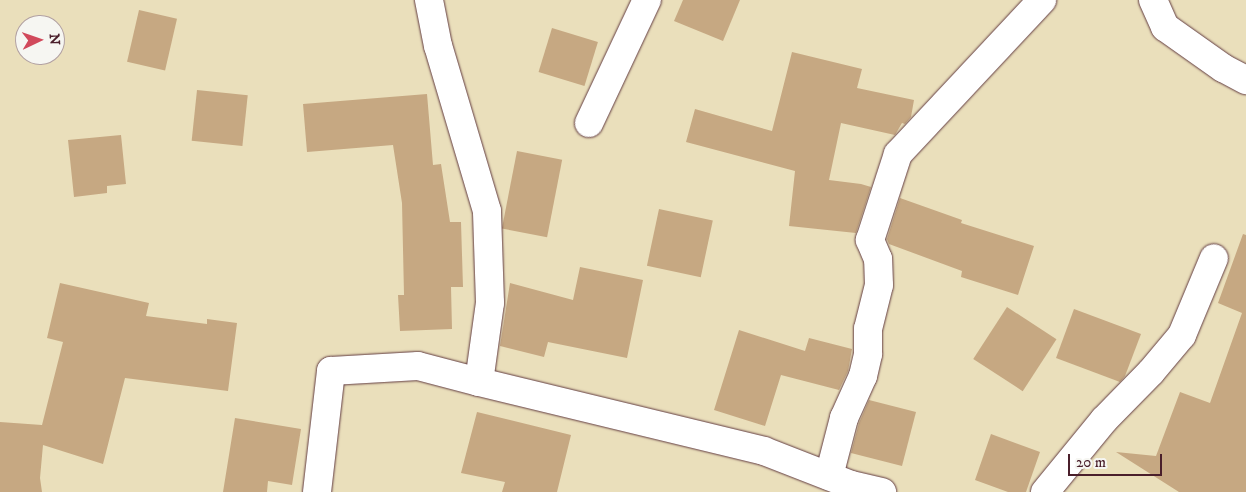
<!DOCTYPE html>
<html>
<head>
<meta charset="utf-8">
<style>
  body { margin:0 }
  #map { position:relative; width:1246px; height:492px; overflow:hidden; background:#eadfbb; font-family:"IM FELL DW Pica",serif }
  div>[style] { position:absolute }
  .building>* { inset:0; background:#c6a882; transform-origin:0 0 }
  .roads { filter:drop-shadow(0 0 1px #623c41) drop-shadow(0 0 1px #623c41) }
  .minor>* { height:28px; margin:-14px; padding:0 14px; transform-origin:14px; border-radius:14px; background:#fff }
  span { translate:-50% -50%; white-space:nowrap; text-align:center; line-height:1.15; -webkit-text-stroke:4.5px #f6f6f2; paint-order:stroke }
  .north { position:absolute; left:15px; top:15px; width:50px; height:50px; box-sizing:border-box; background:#f6f6f2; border:1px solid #b1a0a2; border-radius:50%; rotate:87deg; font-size:14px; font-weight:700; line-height:20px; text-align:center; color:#4a1f2b }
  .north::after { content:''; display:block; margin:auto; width:18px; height:22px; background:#d1495b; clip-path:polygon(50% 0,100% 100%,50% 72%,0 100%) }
  .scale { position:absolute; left:1068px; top:454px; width:94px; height:22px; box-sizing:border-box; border:2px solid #4a1f2b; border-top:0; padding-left:6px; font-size:15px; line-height:18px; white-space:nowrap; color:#4a1f2b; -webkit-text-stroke:4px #f6f6f2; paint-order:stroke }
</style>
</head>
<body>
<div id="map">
  <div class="building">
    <div style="clip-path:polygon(683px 0,740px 0,723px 41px,674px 21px)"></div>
    <div style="left:139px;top:10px;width:39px;height:53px;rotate:13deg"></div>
    <div style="left:552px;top:28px;width:48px;height:46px;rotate:17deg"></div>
    <div style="clip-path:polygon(792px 52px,862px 69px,857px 88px,914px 100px,911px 117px,905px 124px,902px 123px,895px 135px,841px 123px,829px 180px,861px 184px,871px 187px,856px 233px,789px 226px,795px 171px,686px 142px,695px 109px,772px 131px)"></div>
    <div style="left:197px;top:90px;width:51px;height:51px;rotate:6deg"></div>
    <div style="clip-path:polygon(427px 94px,433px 165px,441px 164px,450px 222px,461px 222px,463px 287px,451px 287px,452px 329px,400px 331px,398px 295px,404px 295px,402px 203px,393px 145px,307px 152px,303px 104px)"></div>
    <div style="clip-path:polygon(121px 135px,126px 184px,107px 186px,107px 193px,74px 197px,68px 140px)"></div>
    <div style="left:517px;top:151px;width:46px;height:79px;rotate:11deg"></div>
    <div style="clip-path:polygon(900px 198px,962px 220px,961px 223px,1034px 246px,1018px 295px,961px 277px,962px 271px,889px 244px,887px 239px)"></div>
    <div style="left:659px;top:209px;width:55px;height:58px;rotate:12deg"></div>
    <div style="clip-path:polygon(1243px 234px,1246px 235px,1246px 492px,1179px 492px,1116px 452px,1156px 456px,1180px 392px,1210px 403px,1242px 313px,1218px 303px)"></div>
    <div style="clip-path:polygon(580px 267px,643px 280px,627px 358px,548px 342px,544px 357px,500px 346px,510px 283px,573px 300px)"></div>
    <div style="clip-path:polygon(60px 283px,149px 303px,146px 316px,207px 324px,207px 319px,237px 323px,228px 391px,125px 378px,103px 464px,43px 445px,40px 478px,42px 492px,0 492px,0 422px,42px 425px,63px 342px,47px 338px)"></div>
    <div style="left:1007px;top:307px;width:59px;height:62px;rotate:33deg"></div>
    <div style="clip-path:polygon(1074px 309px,1141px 334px,1125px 376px,1120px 382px,1056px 358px)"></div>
    <div style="clip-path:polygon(739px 330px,805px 351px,809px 338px,852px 349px,848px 371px,839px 390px,781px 375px,765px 426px,714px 410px)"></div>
    <div style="clip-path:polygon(869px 400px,916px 412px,902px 466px,851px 453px,859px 423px)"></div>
    <div style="clip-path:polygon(477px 412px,571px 435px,557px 492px,502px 492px,505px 482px,461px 473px)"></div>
    <div style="clip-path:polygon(235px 418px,301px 429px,292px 485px,268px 481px,267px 492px,223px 492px)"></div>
    <div style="clip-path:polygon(991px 434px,1040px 452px,1026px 492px,1008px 492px,975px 480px)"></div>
  </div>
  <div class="roads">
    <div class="minor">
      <div style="left:1153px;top:0;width:30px;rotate:66deg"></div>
      <div style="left:1165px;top:27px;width:71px;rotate:35.3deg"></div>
      <div style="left:1223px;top:68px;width:26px;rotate:28deg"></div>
      <div style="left:589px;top:123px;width:136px;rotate:-64.8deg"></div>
      <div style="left:479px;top:382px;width:293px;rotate:13.6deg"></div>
      <div style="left:764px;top:451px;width:93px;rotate:21.3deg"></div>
      <div style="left:851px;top:485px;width:32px;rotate:13deg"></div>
      <div style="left:829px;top:476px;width:60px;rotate:-75.5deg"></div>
      <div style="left:844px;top:418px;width:46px;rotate:-65.7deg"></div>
      <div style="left:863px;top:376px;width:23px;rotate:-77deg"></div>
      <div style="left:868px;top:354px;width:25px;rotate:-90deg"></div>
      <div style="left:868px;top:329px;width:45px;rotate:-76deg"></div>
      <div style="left:879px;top:285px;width:26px;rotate:-92deg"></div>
      <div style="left:878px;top:259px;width:21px;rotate:-113deg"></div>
      <div style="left:870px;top:240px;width:90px;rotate:-72deg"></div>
      <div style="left:898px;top:154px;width:211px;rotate:-46.9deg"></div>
      <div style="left:317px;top:492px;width:122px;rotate:-83.4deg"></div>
      <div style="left:331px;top:371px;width:87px;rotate:-3.3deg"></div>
      <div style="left:418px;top:366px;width:63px;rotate:14.7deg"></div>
      <div style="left:479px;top:382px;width:80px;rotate:-82.1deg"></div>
      <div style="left:490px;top:303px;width:92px;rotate:-91.9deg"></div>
      <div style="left:487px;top:211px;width:172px;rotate:-106.5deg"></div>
      <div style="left:438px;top:46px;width:47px;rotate:-101.1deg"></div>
      <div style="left:1045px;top:492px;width:93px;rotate:-50.7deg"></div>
      <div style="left:1104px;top:420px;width:67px;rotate:-45.6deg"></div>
      <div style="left:1151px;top:372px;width:48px;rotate:-50deg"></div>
      <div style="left:1182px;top:335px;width:83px;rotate:-67.4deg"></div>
    </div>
  </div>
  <div class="north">N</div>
  <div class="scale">20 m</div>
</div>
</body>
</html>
